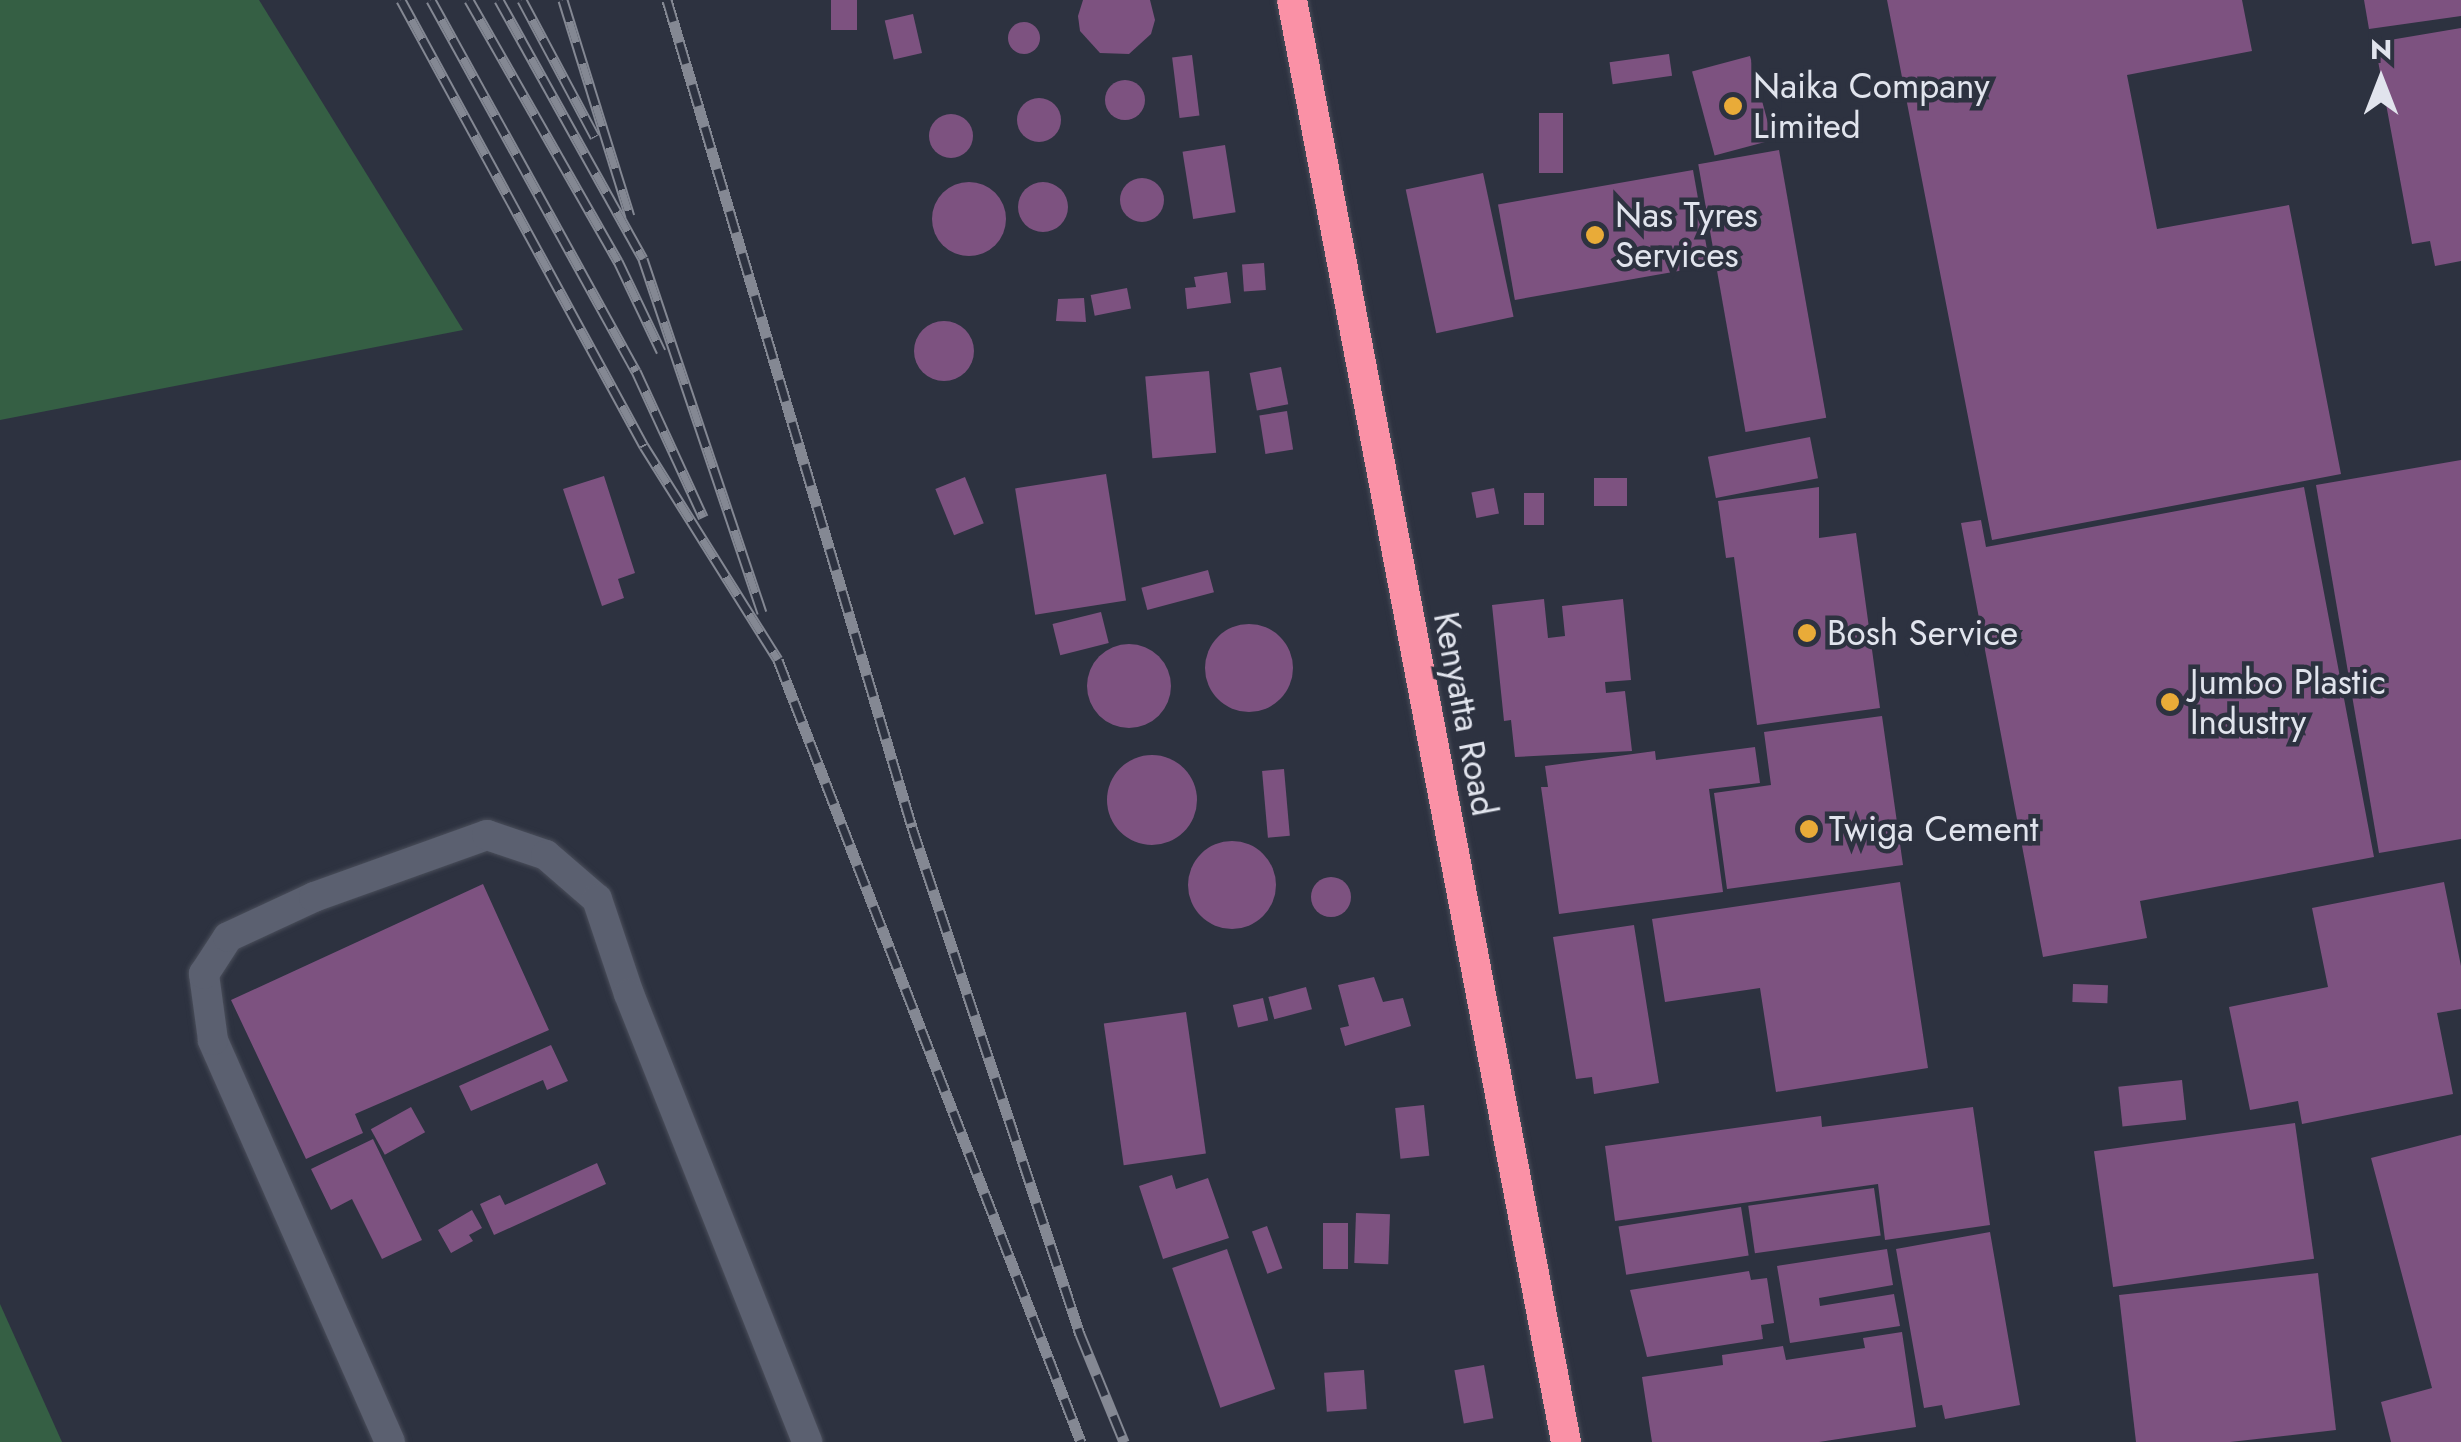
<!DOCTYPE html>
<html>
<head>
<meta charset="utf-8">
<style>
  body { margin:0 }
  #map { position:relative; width:2461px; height:1442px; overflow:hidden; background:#2d3240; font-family:Jost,sans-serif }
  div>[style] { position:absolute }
  .green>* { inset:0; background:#355f44 }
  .building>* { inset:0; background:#7d5280; transform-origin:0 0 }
  .round { border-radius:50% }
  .roads { filter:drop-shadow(0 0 2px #4a4e5a) drop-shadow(0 0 2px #4a4e5a) }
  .minor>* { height:30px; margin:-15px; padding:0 15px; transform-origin:15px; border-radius:15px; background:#5b6070 }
  .highway>* { height:30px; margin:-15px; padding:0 15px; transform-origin:15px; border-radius:15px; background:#fa91a6 }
  .rail>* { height:11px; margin-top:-5.5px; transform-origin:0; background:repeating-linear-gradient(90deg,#2d3240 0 22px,#848893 0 44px); box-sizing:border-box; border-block:2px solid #848893 }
  .dots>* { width:28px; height:28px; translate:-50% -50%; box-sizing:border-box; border:5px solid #2d3240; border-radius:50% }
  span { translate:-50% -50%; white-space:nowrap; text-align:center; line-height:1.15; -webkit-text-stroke:9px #2d3240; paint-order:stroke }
  .poi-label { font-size:35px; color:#e1e4ed }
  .left { translate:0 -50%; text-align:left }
  .street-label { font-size:35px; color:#e1e4ed }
  .north { position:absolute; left:2331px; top:30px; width:100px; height:100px; -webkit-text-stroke:8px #2d3240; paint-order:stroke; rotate:0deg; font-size:28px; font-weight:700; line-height:40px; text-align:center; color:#e1e4ed }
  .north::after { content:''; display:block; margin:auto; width:35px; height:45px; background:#e1e4ed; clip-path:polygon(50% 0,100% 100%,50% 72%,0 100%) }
</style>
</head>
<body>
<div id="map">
  <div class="green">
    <div style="clip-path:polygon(0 0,259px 0,463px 330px,0 420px)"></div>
    <div style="clip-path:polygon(0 1304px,62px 1442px,0 1442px)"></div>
  </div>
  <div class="building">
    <div style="left:831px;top:0;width:26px;height:30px"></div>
    <div style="clip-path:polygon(1150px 0,1155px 20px,1151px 34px,1129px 54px,1100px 53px,1080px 31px,1078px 16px,1083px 0)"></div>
    <div style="clip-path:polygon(1887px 0,2242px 0,2252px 51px,2127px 75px,2157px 229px,2289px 205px,2341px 474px,1992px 540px)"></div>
    <div style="clip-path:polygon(2364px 0,2461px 0,2461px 16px,2369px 29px)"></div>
    <div style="left:913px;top:14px;width:40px;height:29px;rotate:77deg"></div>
    <div class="round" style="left:1008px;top:22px;width:32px;height:32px"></div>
    <div style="clip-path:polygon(2461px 28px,2461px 261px,2435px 266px,2430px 241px,2412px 244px,2376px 50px,2385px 48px,2384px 41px)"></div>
    <div style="left:1669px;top:54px;width:22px;height:60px;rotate:82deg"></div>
    <div style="left:1192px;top:55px;width:61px;height:20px;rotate:83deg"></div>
    <div style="left:1750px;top:56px;width:87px;height:60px;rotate:75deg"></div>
    <div class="round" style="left:1105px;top:80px;width:40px;height:40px"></div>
    <div class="round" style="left:1017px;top:98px;width:44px;height:44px"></div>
    <div style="left:1539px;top:113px;width:24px;height:60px"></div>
    <div class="round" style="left:929px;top:114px;width:44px;height:44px"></div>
    <div style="left:1225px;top:145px;width:68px;height:43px;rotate:81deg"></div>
    <div style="left:1779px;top:150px;width:272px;height:82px;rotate:80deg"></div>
    <div style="left:1693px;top:170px;width:97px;height:198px;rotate:80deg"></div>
    <div style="left:1483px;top:173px;width:147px;height:79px;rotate:78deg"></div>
    <div class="round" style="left:1120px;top:178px;width:44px;height:44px"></div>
    <div class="round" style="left:1018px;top:182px;width:50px;height:50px"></div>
    <div class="round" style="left:932px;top:182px;width:74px;height:74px"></div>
    <div style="left:1264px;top:263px;width:27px;height:22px;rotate:86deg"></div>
    <div style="clip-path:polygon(1227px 272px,1231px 303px,1187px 309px,1185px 288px,1196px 287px,1194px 277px)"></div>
    <div style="left:1127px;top:288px;width:21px;height:37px;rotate:79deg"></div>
    <div style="clip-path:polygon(1084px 298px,1086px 322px,1056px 321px,1058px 299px)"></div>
    <div class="round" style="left:914px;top:321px;width:60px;height:60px"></div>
    <div style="left:1281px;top:367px;width:38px;height:32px;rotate:79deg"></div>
    <div style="left:1209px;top:371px;width:82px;height:64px;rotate:85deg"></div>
    <div style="left:1287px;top:411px;width:39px;height:28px;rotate:81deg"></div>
    <div style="left:1810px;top:437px;width:42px;height:104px;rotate:79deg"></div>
    <div style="clip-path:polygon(2461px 460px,2461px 839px,2379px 853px,2316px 485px)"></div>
    <div style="left:1106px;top:474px;width:128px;height:92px;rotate:81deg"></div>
    <div style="clip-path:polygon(604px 476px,635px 573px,618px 579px,624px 598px,602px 606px,563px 489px)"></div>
    <div style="left:965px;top:477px;width:50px;height:32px;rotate:68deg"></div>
    <div style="left:1594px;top:478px;width:33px;height:28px"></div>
    <div style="clip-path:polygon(1819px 487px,1819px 538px,1856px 533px,1880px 708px,1757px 725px,1734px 557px,1726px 558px,1718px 501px)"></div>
    <div style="clip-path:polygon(2304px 487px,2374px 857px,2140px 901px,2147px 938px,2043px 957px,1961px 523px,1981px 520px,1986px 547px)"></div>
    <div style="left:1494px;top:488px;width:26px;height:23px;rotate:79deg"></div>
    <div style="left:1524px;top:493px;width:20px;height:32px"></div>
    <div style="left:1208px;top:570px;width:23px;height:69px;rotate:75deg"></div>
    <div style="clip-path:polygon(1544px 599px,1548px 638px,1565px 636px,1562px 606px,1623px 599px,1631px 680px,1605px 682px,1606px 693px,1625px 691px,1632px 751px,1515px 757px,1511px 720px,1504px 721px,1492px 605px)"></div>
    <div style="left:1101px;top:612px;width:32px;height:50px;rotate:76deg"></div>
    <div class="round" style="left:1205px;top:624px;width:88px;height:88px"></div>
    <div class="round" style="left:1087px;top:644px;width:84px;height:84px"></div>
    <div style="clip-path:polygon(1882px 716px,1903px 865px,1727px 889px,1714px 793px,1771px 785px,1764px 732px)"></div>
    <div style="clip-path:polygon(1755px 747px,1760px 783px,1709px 789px,1723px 892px,1559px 914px,1541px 787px,1548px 787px,1545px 766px,1655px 751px,1656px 760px)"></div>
    <div class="round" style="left:1107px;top:755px;width:90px;height:90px"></div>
    <div style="left:1284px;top:769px;width:67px;height:22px;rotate:85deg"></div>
    <div class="round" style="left:1188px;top:841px;width:88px;height:88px"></div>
    <div class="round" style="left:1311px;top:877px;width:40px;height:40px"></div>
    <div style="clip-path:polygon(1900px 882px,1928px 1068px,1776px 1092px,1760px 988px,1665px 1002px,1652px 919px)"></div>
    <div style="clip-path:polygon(2444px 882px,2461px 966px,2461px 1009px,2437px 1013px,2453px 1094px,2302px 1124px,2298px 1101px,2250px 1110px,2229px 1007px,2328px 987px,2312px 908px)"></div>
    <div style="clip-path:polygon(483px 884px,549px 1030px,355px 1114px,363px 1133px,306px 1159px,231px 1000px)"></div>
    <div style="clip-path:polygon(1634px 925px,1659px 1083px,1594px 1094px,1592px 1077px,1576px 1079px,1553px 937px)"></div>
    <div style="clip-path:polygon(1374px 977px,1383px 1002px,1403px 998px,1411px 1026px,1345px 1046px,1340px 1028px,1349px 1026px,1338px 985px)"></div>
    <div style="left:2073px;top:984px;width:35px;height:18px;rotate:2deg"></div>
    <div style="left:1306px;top:987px;width:23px;height:39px;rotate:75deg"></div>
    <div style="left:1263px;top:998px;width:23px;height:31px;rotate:77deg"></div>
    <div style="left:1186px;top:1012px;width:143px;height:83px;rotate:82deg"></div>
    <div style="clip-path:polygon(551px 1045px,568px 1081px,547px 1090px,543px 1080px,471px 1111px,459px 1086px)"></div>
    <div style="left:2182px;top:1080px;width:40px;height:64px;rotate:84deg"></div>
    <div style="left:1424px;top:1105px;width:51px;height:29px;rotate:84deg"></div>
    <div style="left:411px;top:1107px;width:29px;height:46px;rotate:61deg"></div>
    <div style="clip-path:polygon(1973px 1107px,1990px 1225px,1885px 1240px,1878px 1184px,1615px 1221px,1605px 1146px,1821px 1116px,1822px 1127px)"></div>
    <div style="left:2295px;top:1123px;width:137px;height:203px;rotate:82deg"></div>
    <div style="clip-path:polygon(2461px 1135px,2461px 1442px,2391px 1442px,2381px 1402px,2432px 1388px,2371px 1158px)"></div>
    <div style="clip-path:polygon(373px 1139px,422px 1240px,382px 1259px,352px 1199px,331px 1210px,311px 1169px)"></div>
    <div style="clip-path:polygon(597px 1163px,606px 1184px,494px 1235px,480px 1204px,500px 1195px,505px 1205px)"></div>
    <div style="clip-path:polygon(1172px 1175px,1176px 1189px,1208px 1178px,1229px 1238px,1163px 1259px,1139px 1186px)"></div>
    <div style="left:1874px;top:1188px;width:48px;height:127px;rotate:82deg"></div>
    <div style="left:1741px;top:1207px;width:49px;height:124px;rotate:81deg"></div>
    <div style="clip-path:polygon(472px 1210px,482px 1228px,469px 1235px,473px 1241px,451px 1253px,438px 1230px)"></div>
    <div style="left:1356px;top:1213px;width:34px;height:50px;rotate:2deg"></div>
    <div style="left:1323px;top:1223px;width:25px;height:46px"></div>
    <div style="left:1267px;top:1226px;width:45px;height:16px;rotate:70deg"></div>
    <div style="clip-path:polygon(1990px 1232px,2020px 1405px,1945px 1419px,1942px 1405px,1924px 1408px,1896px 1249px)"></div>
    <div style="left:1227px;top:1249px;width:148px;height:58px;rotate:71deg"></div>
    <div style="clip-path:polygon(1887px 1249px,1893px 1285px,1819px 1298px,1820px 1306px,1894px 1294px,1900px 1326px,1790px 1343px,1777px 1266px)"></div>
    <div style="clip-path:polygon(1749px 1271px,1751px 1280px,1767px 1278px,1774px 1323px,1761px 1325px,1763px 1339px,1647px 1357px,1630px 1290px)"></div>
    <div style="clip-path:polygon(2318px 1273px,2336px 1430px,2230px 1442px,2136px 1442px,2119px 1295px)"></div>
    <div style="clip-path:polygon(1902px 1332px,1916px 1427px,1819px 1442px,1652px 1442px,1642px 1377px,1723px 1365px,1722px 1355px,1783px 1346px,1786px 1360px,1865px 1348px,1863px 1338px)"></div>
    <div style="left:1484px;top:1365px;width:54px;height:30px;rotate:80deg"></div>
    <div style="left:1364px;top:1370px;width:39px;height:40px;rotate:86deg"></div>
  </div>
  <div class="roads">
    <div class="minor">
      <div style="left:390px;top:1442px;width:439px;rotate:-113.8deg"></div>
      <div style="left:213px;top:1040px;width:67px;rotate:-97.8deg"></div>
      <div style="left:204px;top:974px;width:44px;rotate:-57deg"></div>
      <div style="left:228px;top:937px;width:95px;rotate:-24.9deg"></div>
      <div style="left:314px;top:897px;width:184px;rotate:-19.7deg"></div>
      <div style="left:487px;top:835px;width:62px;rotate:18.7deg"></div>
      <div style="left:546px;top:855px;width:67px;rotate:40.8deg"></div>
      <div style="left:597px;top:899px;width:100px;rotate:71.4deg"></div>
      <div style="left:629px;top:994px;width:482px;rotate:68.3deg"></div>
    </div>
    <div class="highway">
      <div style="left:1292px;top:0;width:1468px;rotate:79.24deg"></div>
    </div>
  </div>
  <div class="rail">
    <div style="left:401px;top:0;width:508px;rotate:61.42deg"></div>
    <div style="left:644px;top:446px;width:252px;rotate:57.9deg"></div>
    <div style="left:778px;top:660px;width:839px;rotate:68.82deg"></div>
    <div style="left:431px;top:0;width:424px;rotate:61.1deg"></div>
    <div style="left:636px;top:371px;width:161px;rotate:65.3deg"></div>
    <div style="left:469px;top:0;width:301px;rotate:60.3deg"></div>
    <div style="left:618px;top:261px;width:100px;rotate:64.5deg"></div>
    <div style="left:499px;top:0;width:296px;rotate:60.9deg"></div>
    <div style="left:643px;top:259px;width:373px;rotate:71.4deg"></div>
    <div style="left:522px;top:0;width:155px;rotate:61.9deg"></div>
    <div style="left:563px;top:0;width:226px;rotate:72.8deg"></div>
    <div style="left:667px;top:0;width:863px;rotate:73.5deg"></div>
    <div style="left:912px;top:827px;width:534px;rotate:71.67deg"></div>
    <div style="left:1080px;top:1334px;width:117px;rotate:67.8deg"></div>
  </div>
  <div class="dots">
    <div style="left:1733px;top:106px;background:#e9ab38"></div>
    <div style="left:1595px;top:235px;background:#e9ab38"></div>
    <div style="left:1807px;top:633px;background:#e9ab38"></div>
    <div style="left:2170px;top:702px;background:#e9ab38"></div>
    <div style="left:1809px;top:829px;background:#e9ab38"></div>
  </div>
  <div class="poi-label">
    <span class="left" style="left:1753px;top:106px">Naika Company<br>Limited</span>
    <span class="left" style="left:1615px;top:235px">Nas Tyres<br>Services</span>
    <span class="left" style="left:1827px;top:633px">Bosh Service</span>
    <span class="left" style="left:2190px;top:702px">Jumbo Plastic<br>Industry</span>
    <span class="left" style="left:1829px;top:829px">Twiga Cement</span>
  </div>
  <div class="street-label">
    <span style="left:1465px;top:714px;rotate:79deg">Kenyatta Road</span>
  </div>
  <div class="north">N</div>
</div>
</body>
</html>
